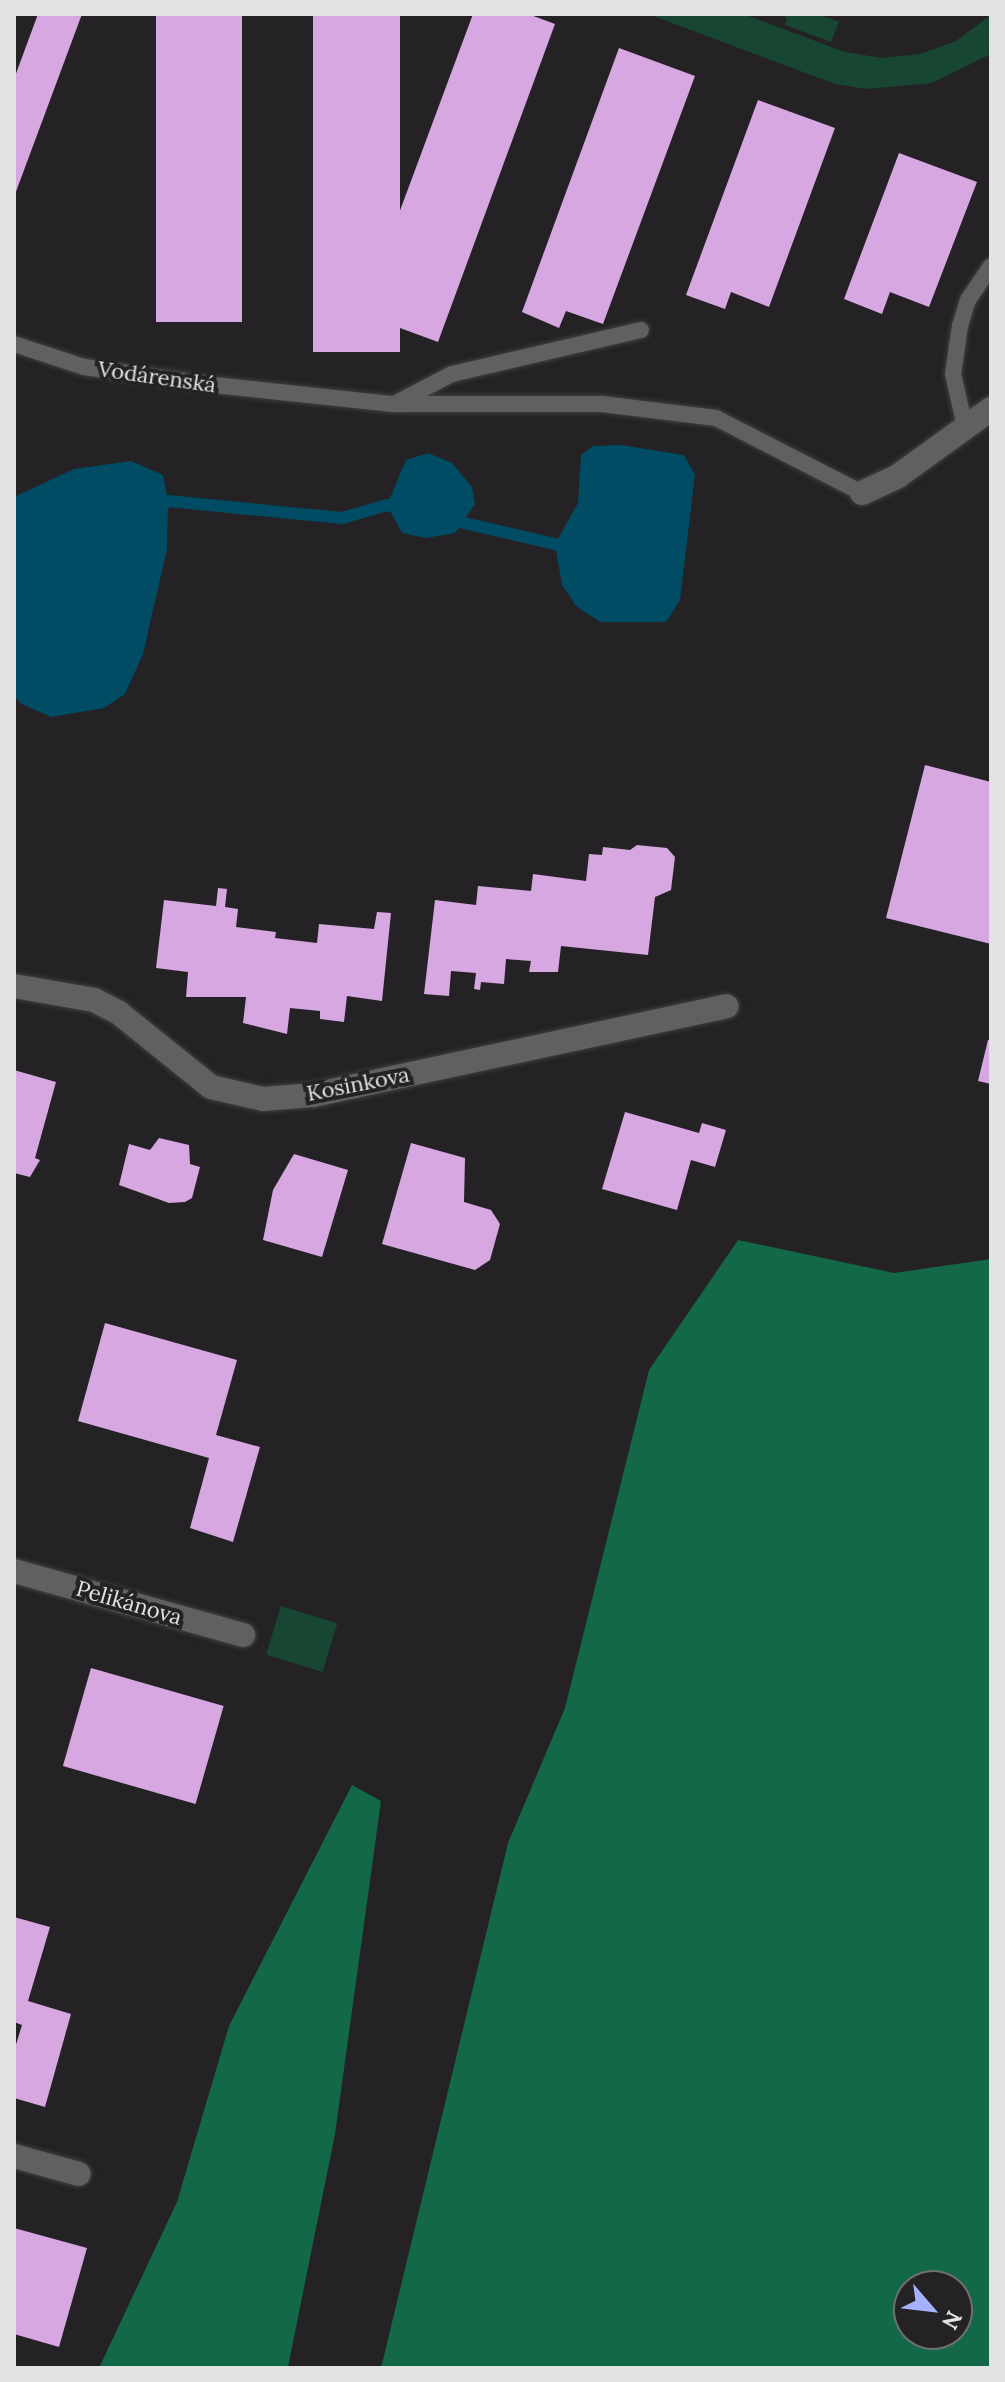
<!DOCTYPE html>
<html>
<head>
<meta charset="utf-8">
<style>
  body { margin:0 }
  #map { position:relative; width:1005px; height:2382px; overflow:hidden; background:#242225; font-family:Lora,serif }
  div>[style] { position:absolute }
  .green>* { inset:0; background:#174732; transform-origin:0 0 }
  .forest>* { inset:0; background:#136847 }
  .water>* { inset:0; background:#004c65 }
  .stream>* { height:12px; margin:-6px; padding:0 6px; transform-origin:6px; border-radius:6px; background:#004c65 }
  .building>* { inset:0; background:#d7a7e2; transform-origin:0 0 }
  .roads { filter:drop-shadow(0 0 2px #403f41) drop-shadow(0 0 2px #403f41) }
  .lane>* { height:16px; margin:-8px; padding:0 8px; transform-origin:8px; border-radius:8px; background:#625f62 }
  .street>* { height:24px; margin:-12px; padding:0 12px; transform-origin:12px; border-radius:12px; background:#625f62 }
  span { translate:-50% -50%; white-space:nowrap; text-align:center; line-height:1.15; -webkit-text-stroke:8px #242225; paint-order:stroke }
  .street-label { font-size:22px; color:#e3e2e4 }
  .frame { position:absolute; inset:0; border:16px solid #e3e2e4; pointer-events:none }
  .north { position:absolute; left:893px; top:2270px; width:80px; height:80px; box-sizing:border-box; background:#242225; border:2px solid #706f71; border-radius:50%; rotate:118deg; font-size:22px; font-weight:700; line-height:32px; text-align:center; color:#e3e2e4 }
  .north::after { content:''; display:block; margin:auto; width:28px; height:36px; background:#a6b1fc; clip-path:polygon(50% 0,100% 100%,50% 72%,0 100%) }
</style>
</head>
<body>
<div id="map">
  <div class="green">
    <div style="clip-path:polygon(648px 14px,743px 14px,845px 52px,882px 58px,920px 54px,956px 41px,991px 15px,991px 54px,932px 83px,867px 89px,835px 84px)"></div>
    <div style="clip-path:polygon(777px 14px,818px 14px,839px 22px,831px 42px,785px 25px,787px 18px)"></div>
    <div style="left:281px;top:1606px;width:59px;height:51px;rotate:17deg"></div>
  </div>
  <div class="forest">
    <div style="clip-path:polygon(evenodd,738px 1240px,894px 1273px,991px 1259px,991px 2368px,381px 2368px,508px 1843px,565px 1708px,649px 1370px,738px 1240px,909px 2286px,957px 2286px,957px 2334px,909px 2334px,909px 2286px)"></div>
    <div style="clip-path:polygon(352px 1785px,381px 1801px,335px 2134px,288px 2367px,99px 2368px,177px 2202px,229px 2026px)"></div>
  </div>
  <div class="water">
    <div style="clip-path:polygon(621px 445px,684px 455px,695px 475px,680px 600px,666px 622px,600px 622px,576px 606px,562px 585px,555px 544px,578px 503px,581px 455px,593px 446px)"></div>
    <div style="clip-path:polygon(428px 453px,452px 463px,472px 487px,475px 504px,455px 533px,426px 538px,402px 533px,387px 505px,406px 460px)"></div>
    <div style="clip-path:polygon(131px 461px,163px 475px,168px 501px,167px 549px,143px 654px,125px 694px,104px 708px,51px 717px,20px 703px,14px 695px,14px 497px,74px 469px)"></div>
  </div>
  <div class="stream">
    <div style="left:156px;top:512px;width:16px;rotate:-43deg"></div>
    <div style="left:168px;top:501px;width:175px;rotate:5.6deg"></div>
    <div style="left:342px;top:518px;width:47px;rotate:-16.1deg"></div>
    <div style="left:387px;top:505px;width:16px;rotate:15deg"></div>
    <div style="left:451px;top:520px;width:107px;rotate:13deg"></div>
  </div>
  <div class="building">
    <div style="clip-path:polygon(38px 14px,82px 14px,14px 197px,14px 79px)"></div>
    <div style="left:156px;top:14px;width:86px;height:308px"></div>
    <div style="left:313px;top:14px;width:87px;height:338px"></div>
    <div style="clip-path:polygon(473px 14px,528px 14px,555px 24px,438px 342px,400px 328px,394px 343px,356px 329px)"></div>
    <div style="clip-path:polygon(619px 48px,695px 76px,603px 324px,566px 311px,559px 328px,522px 312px)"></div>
    <div style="clip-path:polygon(758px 100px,835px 128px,769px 307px,731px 292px,725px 309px,686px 295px)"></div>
    <div style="clip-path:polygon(899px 153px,977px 182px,929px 307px,890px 292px,882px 314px,844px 299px)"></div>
    <div style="clip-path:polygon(925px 765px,991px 782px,991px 944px,886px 918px)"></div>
    <div style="clip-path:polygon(637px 845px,667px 848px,675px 857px,671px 890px,655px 897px,648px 955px,561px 946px,558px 972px,529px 972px,531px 961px,506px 959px,504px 984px,481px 982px,480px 990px,474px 989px,476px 973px,451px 971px,449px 996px,424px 994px,435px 900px,476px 905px,478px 886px,531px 891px,533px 874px,586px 881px,589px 854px,602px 855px,603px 847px,630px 850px)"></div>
    <div style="clip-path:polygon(218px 888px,227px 889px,225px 907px,238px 909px,236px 927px,276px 932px,275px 938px,317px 943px,319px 924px,374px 929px,377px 912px,391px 913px,382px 1001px,347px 996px,344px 1022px,320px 1019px,320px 1011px,290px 1008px,287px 1034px,243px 1023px,246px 997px,186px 997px,188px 972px,156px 968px,164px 900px,216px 906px)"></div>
    <div style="clip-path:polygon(988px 1040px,991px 1040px,991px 1084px,978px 1081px)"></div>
    <div style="clip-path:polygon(14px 1070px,56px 1082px,35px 1158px,40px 1160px,30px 1177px,14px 1173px)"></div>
    <div style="clip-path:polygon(625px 1112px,699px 1133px,702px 1123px,726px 1130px,715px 1167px,691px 1160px,677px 1210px,602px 1189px)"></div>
    <div style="clip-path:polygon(159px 1138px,189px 1145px,190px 1164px,200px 1167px,192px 1198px,185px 1202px,169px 1203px,119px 1185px,129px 1144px,150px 1150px)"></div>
    <div style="clip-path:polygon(411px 1143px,465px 1158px,464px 1202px,491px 1210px,500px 1224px,490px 1260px,475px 1270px,382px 1244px)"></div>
    <div style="clip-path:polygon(294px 1154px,348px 1170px,322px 1257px,263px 1240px,273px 1190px)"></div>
    <div style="clip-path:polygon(105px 1323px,237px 1360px,216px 1435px,260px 1447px,233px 1542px,190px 1528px,209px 1458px,78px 1421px)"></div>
    <div style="left:91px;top:1668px;width:138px;height:102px;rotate:16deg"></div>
    <div style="clip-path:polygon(14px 1917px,50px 1927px,28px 2001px,71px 2014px,45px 2107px,14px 2098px,14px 2051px,22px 2025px,14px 2022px)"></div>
    <div style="clip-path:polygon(14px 2228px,87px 2248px,59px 2347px,14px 2334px)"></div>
  </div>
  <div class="roads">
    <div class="lane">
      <div style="left:14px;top:344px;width:74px;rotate:18.2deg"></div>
      <div style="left:84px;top:367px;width:131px;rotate:7.9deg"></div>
      <div style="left:214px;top:385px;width:180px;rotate:6.1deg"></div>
      <div style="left:393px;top:404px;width:209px"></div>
      <div style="left:602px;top:404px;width:115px;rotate:7deg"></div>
      <div style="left:716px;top:418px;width:164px;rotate:27.2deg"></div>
      <div style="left:398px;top:402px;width:61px;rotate:-27.4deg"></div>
      <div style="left:452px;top:374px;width:194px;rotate:-13.1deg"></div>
      <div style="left:966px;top:431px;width:58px;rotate:-102.8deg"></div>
      <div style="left:953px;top:374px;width:49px;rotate:-81.7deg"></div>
      <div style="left:960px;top:326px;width:27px;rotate:-73deg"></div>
      <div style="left:968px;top:300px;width:41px;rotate:-55.9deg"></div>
    </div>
    <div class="street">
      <div style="left:862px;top:493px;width:40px;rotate:-25deg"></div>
      <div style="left:898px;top:476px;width:115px;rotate:-35.8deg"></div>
      <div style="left:14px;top:986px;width:81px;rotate:9.9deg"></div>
      <div style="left:94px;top:1000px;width:28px;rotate:27deg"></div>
      <div style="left:119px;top:1013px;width:118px;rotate:38.8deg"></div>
      <div style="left:211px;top:1087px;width:53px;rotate:13deg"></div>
      <div style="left:263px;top:1099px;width:50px;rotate:-4.6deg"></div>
      <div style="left:313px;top:1095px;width:423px;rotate:-12.1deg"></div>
      <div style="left:14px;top:1571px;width:238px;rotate:15.6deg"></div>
      <div style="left:14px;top:2156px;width:67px;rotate:15.5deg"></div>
    </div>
  </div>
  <div class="street-label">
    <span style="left:157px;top:377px;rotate:8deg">Vodárenská</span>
    <span style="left:358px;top:1084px;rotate:-11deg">Kosinkova</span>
    <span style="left:129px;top:1603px;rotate:16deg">Pelikánova</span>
  </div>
  <div class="frame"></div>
  <div class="north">N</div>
</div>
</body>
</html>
